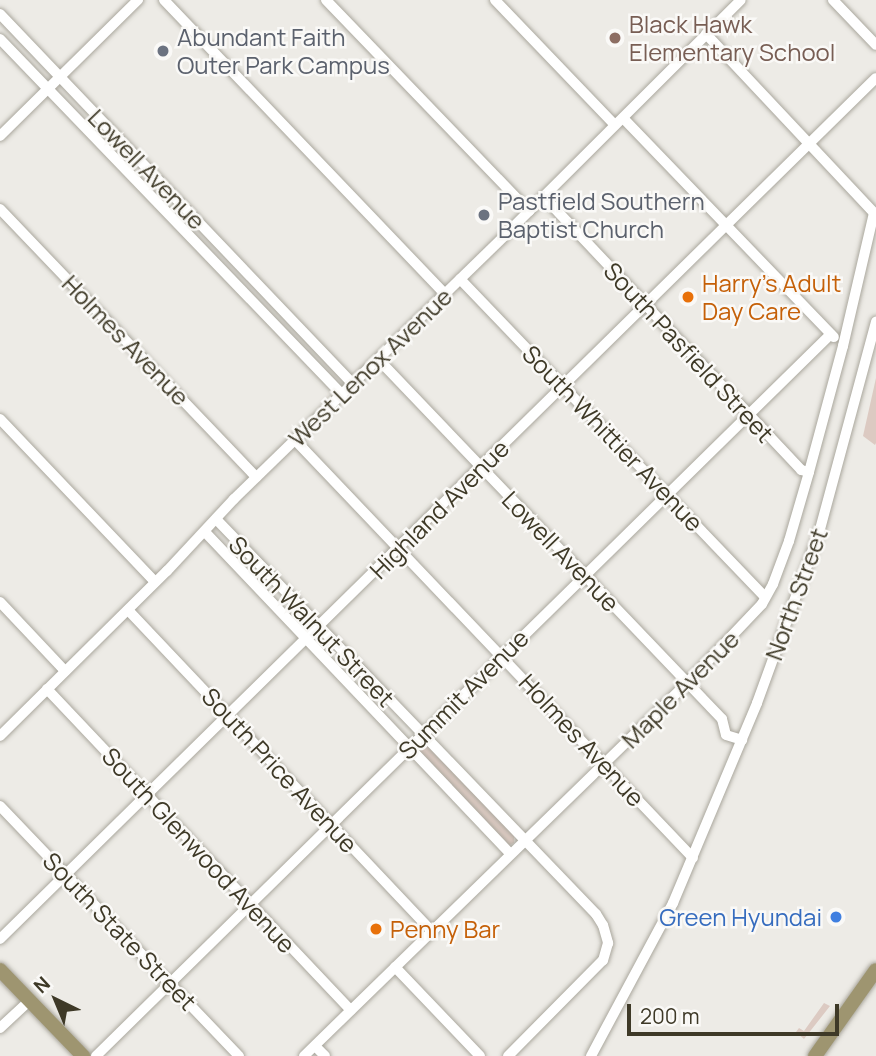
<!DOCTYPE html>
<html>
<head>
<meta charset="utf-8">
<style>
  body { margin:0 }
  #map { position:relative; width:876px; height:1056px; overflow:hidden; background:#edebe6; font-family:Manrope,sans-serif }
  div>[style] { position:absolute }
  .green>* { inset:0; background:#dccac2 }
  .roads { filter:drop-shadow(0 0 2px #aaa79d) drop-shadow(0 0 2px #aaa79d) }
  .minor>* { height:10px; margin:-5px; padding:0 5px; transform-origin:5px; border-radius:5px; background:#fff }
  .major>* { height:14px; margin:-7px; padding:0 7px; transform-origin:7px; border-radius:7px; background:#9e9570 }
  .dots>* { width:19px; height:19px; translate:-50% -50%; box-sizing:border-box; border:4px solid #faf9f7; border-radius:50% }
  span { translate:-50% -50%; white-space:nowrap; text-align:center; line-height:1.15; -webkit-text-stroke:5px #faf9f7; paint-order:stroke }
  .education-label { font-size:24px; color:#785e54 }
  .left { translate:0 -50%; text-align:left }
  .worship-label { font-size:24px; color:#5b616d }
  .street-label { font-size:24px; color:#3e3927 }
  .food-label { font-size:24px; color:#c56008 }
  .shop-label { font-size:24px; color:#366cbe }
  .right { translate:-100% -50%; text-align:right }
  .north { position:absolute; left:21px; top:965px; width:70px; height:70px; -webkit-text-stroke:5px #faf9f7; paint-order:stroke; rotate:317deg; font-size:19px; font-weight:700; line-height:28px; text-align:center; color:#3e3927 }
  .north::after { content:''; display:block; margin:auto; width:24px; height:32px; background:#3e3927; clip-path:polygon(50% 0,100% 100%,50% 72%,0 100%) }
  .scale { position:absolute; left:627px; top:1004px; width:212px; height:32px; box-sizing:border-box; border:4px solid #3e3927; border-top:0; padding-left:9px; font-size:21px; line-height:24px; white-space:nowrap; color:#3e3927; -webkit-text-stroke:5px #faf9f7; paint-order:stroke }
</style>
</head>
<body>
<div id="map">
  <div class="green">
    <div style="clip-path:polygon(876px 378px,876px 443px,875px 445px,863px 436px)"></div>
    <div style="clip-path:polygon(421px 742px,425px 743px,514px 836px,514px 843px,509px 845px,418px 751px)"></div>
    <div style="clip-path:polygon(824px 1003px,830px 1006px,804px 1039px,796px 1032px,799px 1028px,804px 1031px)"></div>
  </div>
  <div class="roads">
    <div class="minor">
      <div style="left:164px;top:0;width:407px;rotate:46.3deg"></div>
      <div style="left:326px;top:0;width:293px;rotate:46.1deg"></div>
      <div style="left:495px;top:0;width:173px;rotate:46.2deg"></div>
      <div style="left:833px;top:0;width:62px;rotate:46.3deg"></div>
      <div style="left:0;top:14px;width:511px;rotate:46.35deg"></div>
      <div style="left:706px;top:34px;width:248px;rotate:46.8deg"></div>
      <div style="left:0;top:39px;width:494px;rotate:46.1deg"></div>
      <div style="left:623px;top:118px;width:304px;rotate:46.1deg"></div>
      <div style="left:0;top:136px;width:194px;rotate:-44.6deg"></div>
      <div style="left:544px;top:197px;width:375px;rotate:46.7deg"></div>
      <div style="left:801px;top:470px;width:8px;rotate:14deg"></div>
      <div style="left:0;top:209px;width:371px;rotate:46.3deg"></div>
      <div style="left:460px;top:279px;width:441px;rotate:46.2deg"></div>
      <div style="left:378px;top:359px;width:498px;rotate:46.3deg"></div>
      <div style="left:722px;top:719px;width:16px;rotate:76deg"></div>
      <div style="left:726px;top:735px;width:17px;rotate:17deg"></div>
      <div style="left:0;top:419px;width:225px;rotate:46.4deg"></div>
      <div style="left:295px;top:440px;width:577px;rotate:46.4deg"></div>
      <div style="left:216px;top:519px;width:548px;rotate:46.11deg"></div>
      <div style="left:596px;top:914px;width:13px;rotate:58deg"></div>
      <div style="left:603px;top:925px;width:19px;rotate:74deg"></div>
      <div style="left:608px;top:943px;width:18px;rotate:106deg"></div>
      <div style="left:603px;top:960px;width:135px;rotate:134.7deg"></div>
      <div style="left:205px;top:532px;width:443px;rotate:46.5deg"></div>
      <div style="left:0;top:602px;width:95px;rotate:46.7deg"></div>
      <div style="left:128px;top:610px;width:441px;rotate:46.6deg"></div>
      <div style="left:47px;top:689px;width:442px;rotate:46.6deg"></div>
      <div style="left:0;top:736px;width:235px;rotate:-44.7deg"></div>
      <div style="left:167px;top:571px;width:98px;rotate:-47.1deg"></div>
      <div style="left:234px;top:499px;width:377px;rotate:-44.2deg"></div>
      <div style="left:504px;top:236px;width:334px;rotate:-44.9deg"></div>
      <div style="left:0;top:806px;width:346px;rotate:46.3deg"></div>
      <div style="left:0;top:939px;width:1228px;rotate:-44.51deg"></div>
      <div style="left:395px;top:967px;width:123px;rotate:46.3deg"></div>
      <div style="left:0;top:1028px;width:41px;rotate:-43deg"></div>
      <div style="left:315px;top:1046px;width:14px;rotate:45deg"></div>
      <div style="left:96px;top:1056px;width:1030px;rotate:-44.49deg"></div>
      <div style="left:304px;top:1056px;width:535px;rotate:-44.24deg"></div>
      <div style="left:687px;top:683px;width:109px;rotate:-46.5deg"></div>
      <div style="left:762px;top:604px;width:23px;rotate:-61deg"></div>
      <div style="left:773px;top:584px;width:46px;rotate:-69.6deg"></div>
      <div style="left:789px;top:541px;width:72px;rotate:-73.8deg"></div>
      <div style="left:809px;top:472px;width:131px;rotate:-74.9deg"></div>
      <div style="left:843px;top:346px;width:137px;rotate:-76.9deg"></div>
      <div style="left:591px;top:1056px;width:174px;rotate:-61.8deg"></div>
      <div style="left:673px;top:903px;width:217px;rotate:-67.2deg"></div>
      <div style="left:757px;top:703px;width:181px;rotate:-70deg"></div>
      <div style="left:819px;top:533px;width:219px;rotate:-74.9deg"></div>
    </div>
    <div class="major">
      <div style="left:0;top:970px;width:120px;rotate:46deg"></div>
      <div style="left:815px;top:1056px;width:105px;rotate:-54.7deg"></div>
    </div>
  </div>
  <div class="dots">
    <div style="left:615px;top:38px;background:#8d6e63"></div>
    <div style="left:163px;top:51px;background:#6b7280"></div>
    <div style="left:484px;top:215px;background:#6b7280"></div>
    <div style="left:688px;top:297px;background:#e8710a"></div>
    <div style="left:836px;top:917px;background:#3f7fe0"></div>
    <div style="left:376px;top:929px;background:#e8710a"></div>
  </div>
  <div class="education-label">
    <span class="left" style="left:629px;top:38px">Black Hawk<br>Elementary School</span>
  </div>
  <div class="worship-label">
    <span class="left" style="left:177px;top:51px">Abundant Faith<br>Outer Park Campus</span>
    <span class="left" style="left:498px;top:215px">Pastfield Southern<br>Baptist Church</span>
  </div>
  <div class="street-label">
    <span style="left:147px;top:169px;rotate:46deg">Lowell Avenue</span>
    <span style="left:126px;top:340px;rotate:46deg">Holmes Avenue</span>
    <span style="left:689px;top:352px;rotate:47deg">South Pasfield Street</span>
    <span style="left:370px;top:367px;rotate:-44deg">West Lenox Avenue</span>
    <span style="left:613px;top:438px;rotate:46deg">South Whittier Avenue</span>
    <span style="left:439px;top:509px;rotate:-45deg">Highland Avenue</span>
    <span style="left:561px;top:551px;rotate:46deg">Lowell Avenue</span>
    <span style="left:796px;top:594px;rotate:-70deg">North Street</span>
    <span style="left:312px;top:621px;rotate:46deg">South Walnut Street</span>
    <span style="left:680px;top:689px;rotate:-45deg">Maple Avenue</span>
    <span style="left:463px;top:694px;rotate:-45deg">Summit Avenue</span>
    <span style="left:582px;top:740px;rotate:47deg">Holmes Avenue</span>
    <span style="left:280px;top:770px;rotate:47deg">South Price Avenue</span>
    <span style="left:199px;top:850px;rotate:47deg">South Glenwood Avenue</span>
    <span style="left:120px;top:931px;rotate:46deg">South State Street</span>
  </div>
  <div class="food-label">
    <span class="left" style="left:702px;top:297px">Harry's Adult<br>Day Care</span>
    <span class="left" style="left:390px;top:929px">Penny Bar</span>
  </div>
  <div class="shop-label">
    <span class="right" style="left:822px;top:917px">Green Hyundai</span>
  </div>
  <div class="north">N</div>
  <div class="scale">200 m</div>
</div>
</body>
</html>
